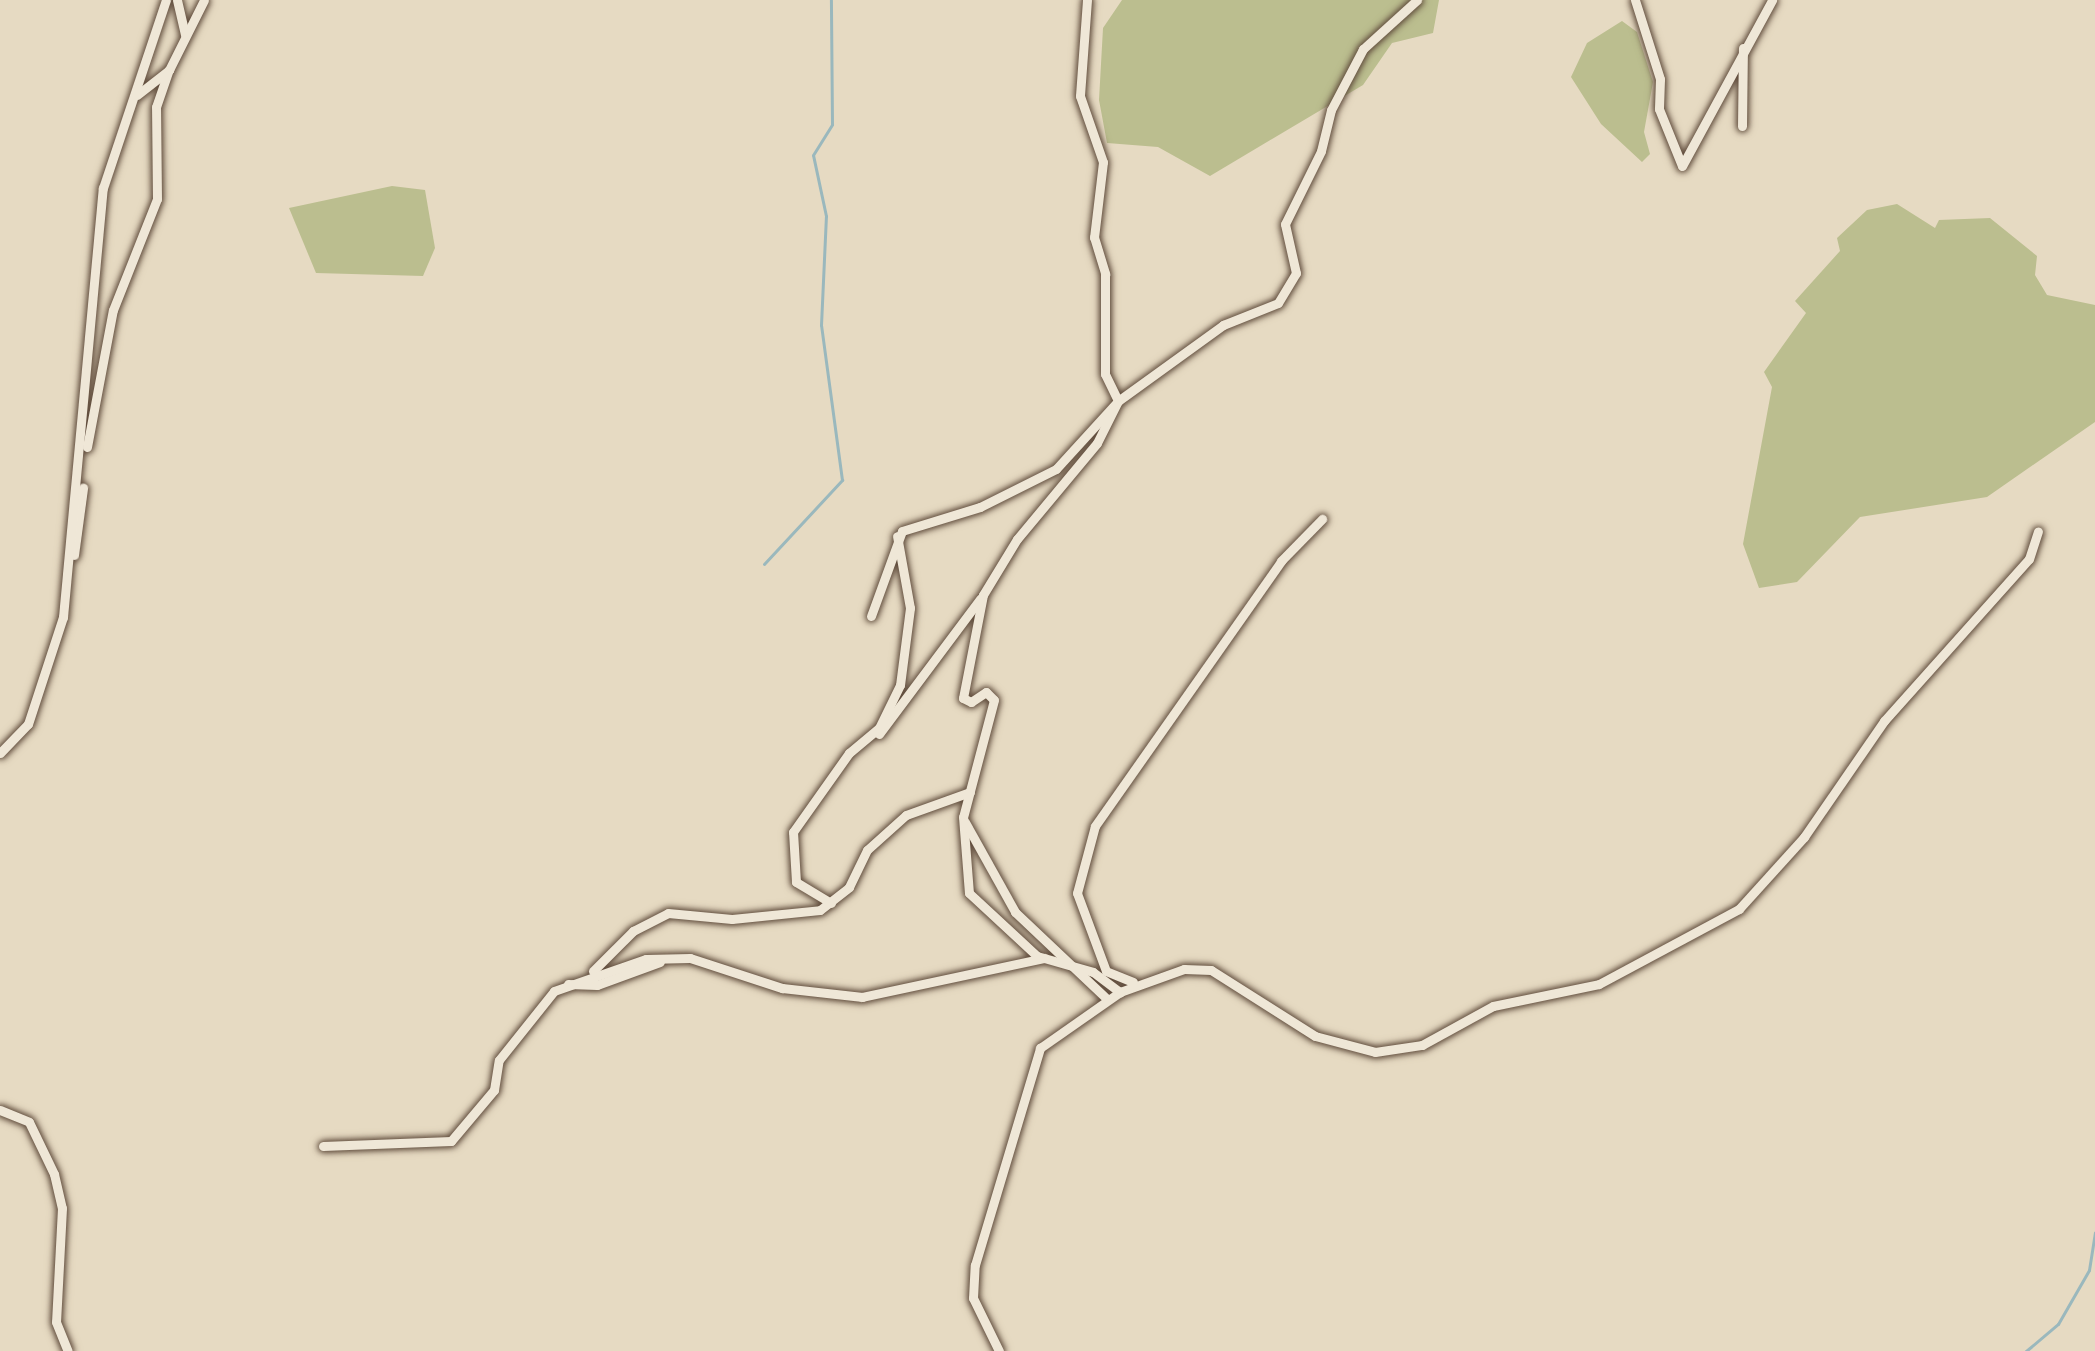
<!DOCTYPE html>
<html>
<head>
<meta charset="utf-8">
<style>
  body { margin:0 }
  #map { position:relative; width:2095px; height:1351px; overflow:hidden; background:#e6dac2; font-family:"Sorts Mill Goudy",serif }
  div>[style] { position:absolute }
  .green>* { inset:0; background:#bbbe8f }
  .stream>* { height:3px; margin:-1.5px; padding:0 1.5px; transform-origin:1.5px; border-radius:1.5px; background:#9ab8bd }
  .roads { filter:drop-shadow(0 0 3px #604c3c) drop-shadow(0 0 3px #604c3c) }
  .minor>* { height:9px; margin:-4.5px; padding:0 4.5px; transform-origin:4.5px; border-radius:4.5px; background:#efe7d7 }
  span { translate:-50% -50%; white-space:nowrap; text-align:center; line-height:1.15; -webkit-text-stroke:9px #efe7d7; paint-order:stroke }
</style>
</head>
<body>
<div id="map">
  <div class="green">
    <div style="clip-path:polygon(1122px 0,1439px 0,1433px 33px,1392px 43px,1363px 85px,1210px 176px,1158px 147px,1107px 143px,1099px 100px,1103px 28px)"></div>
    <div style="clip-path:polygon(1622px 21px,1637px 32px,1653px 82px,1644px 132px,1650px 154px,1642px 162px,1601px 124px,1571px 77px,1587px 43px)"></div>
    <div style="clip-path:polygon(392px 186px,425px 190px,435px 248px,423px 276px,316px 273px,289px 208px)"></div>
    <div style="clip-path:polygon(1897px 204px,1935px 228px,1939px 220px,1990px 218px,2037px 256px,2035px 275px,2047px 295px,2095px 305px,2095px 422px,1987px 497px,1860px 517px,1797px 582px,1759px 588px,1743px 544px,1772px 387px,1764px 372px,1806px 313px,1795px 301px,1840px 251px,1837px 238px,1867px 210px)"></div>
  </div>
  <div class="stream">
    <div style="left:764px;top:564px;width:115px;rotate:-47.1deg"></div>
    <div style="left:842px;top:480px;width:156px;rotate:-97.7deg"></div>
    <div style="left:821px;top:325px;width:109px;rotate:-87.4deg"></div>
    <div style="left:826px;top:216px;width:62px;rotate:-102deg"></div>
    <div style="left:813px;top:155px;width:36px;rotate:-58deg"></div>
    <div style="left:832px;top:124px;width:124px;rotate:-90.5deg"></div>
    <div style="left:2026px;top:1351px;width:42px;rotate:-40.2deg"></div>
    <div style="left:2058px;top:1324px;width:62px;rotate:-60.1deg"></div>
    <div style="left:2089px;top:1270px;width:38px;rotate:-81deg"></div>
  </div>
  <div class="roads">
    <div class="minor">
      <div style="left:177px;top:0;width:36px;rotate:77deg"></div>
      <div style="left:1087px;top:0;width:96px;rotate:94.2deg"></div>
      <div style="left:1080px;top:96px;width:70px;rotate:70.8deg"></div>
      <div style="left:1103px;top:162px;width:76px;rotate:96.8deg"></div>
      <div style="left:1094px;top:237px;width:39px;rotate:73deg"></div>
      <div style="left:1105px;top:274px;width:100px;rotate:90deg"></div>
      <div style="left:1105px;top:374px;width:30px;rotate:64deg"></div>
      <div style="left:1118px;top:401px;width:47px;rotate:116.6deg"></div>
      <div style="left:1097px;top:443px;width:125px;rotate:129.8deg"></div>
      <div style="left:1017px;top:539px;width:66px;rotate:121.3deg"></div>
      <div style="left:983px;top:595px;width:105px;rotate:101deg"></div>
      <div style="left:963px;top:698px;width:9px;rotate:27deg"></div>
      <div style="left:971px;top:702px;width:18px;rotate:-34deg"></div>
      <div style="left:986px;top:692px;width:11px;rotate:45deg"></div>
      <div style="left:994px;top:700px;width:121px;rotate:104.8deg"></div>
      <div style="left:963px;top:817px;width:76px;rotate:85.5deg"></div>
      <div style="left:969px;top:893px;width:93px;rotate:42.8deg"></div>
      <div style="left:1037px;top:956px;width:58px;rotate:15.9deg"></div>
      <div style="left:1093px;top:972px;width:34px;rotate:37deg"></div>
      <div style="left:1120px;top:992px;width:68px;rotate:-19.8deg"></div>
      <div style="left:1184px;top:969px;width:27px;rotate:2deg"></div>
      <div style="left:1211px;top:970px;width:123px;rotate:32.4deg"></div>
      <div style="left:1315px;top:1036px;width:62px;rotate:14.9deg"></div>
      <div style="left:1375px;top:1052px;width:48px;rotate:-8.5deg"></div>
      <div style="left:1422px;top:1045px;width:81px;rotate:-28.8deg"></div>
      <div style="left:1493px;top:1006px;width:108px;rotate:-11.7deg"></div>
      <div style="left:1599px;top:984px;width:159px;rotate:-28.2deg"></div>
      <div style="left:1739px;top:909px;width:97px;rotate:-47.9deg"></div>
      <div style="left:1804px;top:837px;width:141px;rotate:-55.4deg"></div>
      <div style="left:1884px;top:721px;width:217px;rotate:-48.2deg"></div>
      <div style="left:2029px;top:559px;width:29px;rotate:-72deg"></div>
      <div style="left:1635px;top:0;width:83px;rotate:72.4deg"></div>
      <div style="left:1660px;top:79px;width:30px;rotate:92deg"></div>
      <div style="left:1659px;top:109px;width:61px;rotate:68deg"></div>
      <div style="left:137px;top:95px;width:41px;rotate:-38deg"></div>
      <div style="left:169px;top:70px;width:78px;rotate:-63.4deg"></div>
      <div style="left:1742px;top:126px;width:78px;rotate:-89.3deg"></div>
      <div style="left:1682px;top:166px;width:189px;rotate:-61.5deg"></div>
      <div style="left:87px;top:447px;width:139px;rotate:-79.3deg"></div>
      <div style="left:113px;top:310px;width:119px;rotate:-68.4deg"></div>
      <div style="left:157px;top:199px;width:92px;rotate:-90.6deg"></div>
      <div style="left:156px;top:107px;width:39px;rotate:-71deg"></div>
      <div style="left:74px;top:555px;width:68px;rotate:-82.3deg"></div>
      <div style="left:871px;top:616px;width:90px;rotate:-70deg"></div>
      <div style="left:902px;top:531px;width:82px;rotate:-17.1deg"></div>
      <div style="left:980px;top:507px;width:85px;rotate:-26.6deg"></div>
      <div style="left:1056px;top:469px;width:92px;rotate:-47.6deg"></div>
      <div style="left:1118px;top:401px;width:130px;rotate:-35.9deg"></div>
      <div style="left:1223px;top:325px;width:59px;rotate:-21.8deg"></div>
      <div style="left:1278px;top:303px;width:35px;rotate:-59deg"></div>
      <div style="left:1296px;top:273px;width:50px;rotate:-102.7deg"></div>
      <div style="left:1285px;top:224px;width:81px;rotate:-63.7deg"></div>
      <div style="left:1321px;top:151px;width:42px;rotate:-76.3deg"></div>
      <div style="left:1331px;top:110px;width:69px;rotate:-62.3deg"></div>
      <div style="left:1363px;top:49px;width:73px;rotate:-42.2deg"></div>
      <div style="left:879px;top:734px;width:169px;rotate:-53.2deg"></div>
      <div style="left:0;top:753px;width:40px;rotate:-46deg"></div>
      <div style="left:28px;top:724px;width:113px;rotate:-71.9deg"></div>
      <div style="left:63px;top:617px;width:431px;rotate:-84.7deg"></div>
      <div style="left:103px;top:188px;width:198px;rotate:-71.5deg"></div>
      <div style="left:965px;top:822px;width:103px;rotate:60.9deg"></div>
      <div style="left:1015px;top:912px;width:127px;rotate:43.4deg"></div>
      <div style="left:831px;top:903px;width:41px;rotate:-149deg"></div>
      <div style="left:796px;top:882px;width:50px;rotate:-93.4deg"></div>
      <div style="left:793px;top:832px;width:97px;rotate:-54.7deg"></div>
      <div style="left:849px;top:753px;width:39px;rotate:-40deg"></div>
      <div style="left:879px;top:728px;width:48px;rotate:-64deg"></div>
      <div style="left:900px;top:685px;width:78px;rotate:-82.6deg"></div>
      <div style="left:910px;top:608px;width:73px;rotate:-100.2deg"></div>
      <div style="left:593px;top:971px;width:57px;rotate:-45deg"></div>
      <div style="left:633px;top:931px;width:39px;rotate:-27deg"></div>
      <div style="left:668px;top:913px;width:64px;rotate:5.4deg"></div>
      <div style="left:732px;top:919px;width:88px;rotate:-5.8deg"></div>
      <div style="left:820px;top:910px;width:37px;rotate:-38deg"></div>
      <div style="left:849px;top:887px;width:41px;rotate:-64.1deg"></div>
      <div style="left:867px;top:850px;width:52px;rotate:-41.9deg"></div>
      <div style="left:906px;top:815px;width:68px;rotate:-19.8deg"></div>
      <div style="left:1133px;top:982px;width:29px;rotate:-158deg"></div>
      <div style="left:1106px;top:971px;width:83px;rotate:-110.4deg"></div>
      <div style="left:1077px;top:893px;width:69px;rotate:-75deg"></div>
      <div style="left:1095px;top:826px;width:324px;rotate:-54.9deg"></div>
      <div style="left:1281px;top:561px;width:59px;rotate:-45.7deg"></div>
      <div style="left:568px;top:984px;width:29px;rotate:2deg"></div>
      <div style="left:597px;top:985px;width:67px;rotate:-20.1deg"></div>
      <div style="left:0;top:1110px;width:31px;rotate:22deg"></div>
      <div style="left:29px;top:1122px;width:58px;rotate:64.3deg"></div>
      <div style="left:54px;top:1174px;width:35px;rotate:77deg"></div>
      <div style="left:62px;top:1208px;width:114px;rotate:93deg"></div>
      <div style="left:56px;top:1322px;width:31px;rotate:68deg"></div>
      <div style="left:323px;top:1146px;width:128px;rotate:-2.2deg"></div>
      <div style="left:451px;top:1141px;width:67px;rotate:-49.9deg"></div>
      <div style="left:494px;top:1090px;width:30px;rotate:-81deg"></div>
      <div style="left:499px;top:1060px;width:88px;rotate:-51.4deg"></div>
      <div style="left:554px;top:991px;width:97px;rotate:-19.2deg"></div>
      <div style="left:646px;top:959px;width:44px;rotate:-1.3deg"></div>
      <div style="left:690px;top:958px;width:97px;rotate:18.1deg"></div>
      <div style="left:782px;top:988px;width:81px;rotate:6.4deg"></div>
      <div style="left:862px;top:997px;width:186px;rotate:-12.1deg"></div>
      <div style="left:999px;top:1351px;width:59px;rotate:-116.1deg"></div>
      <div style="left:973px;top:1298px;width:33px;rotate:-87deg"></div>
      <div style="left:975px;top:1265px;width:227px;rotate:-73.3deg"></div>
      <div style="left:1040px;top:1048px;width:98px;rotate:-35deg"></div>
    </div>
  </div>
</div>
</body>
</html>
